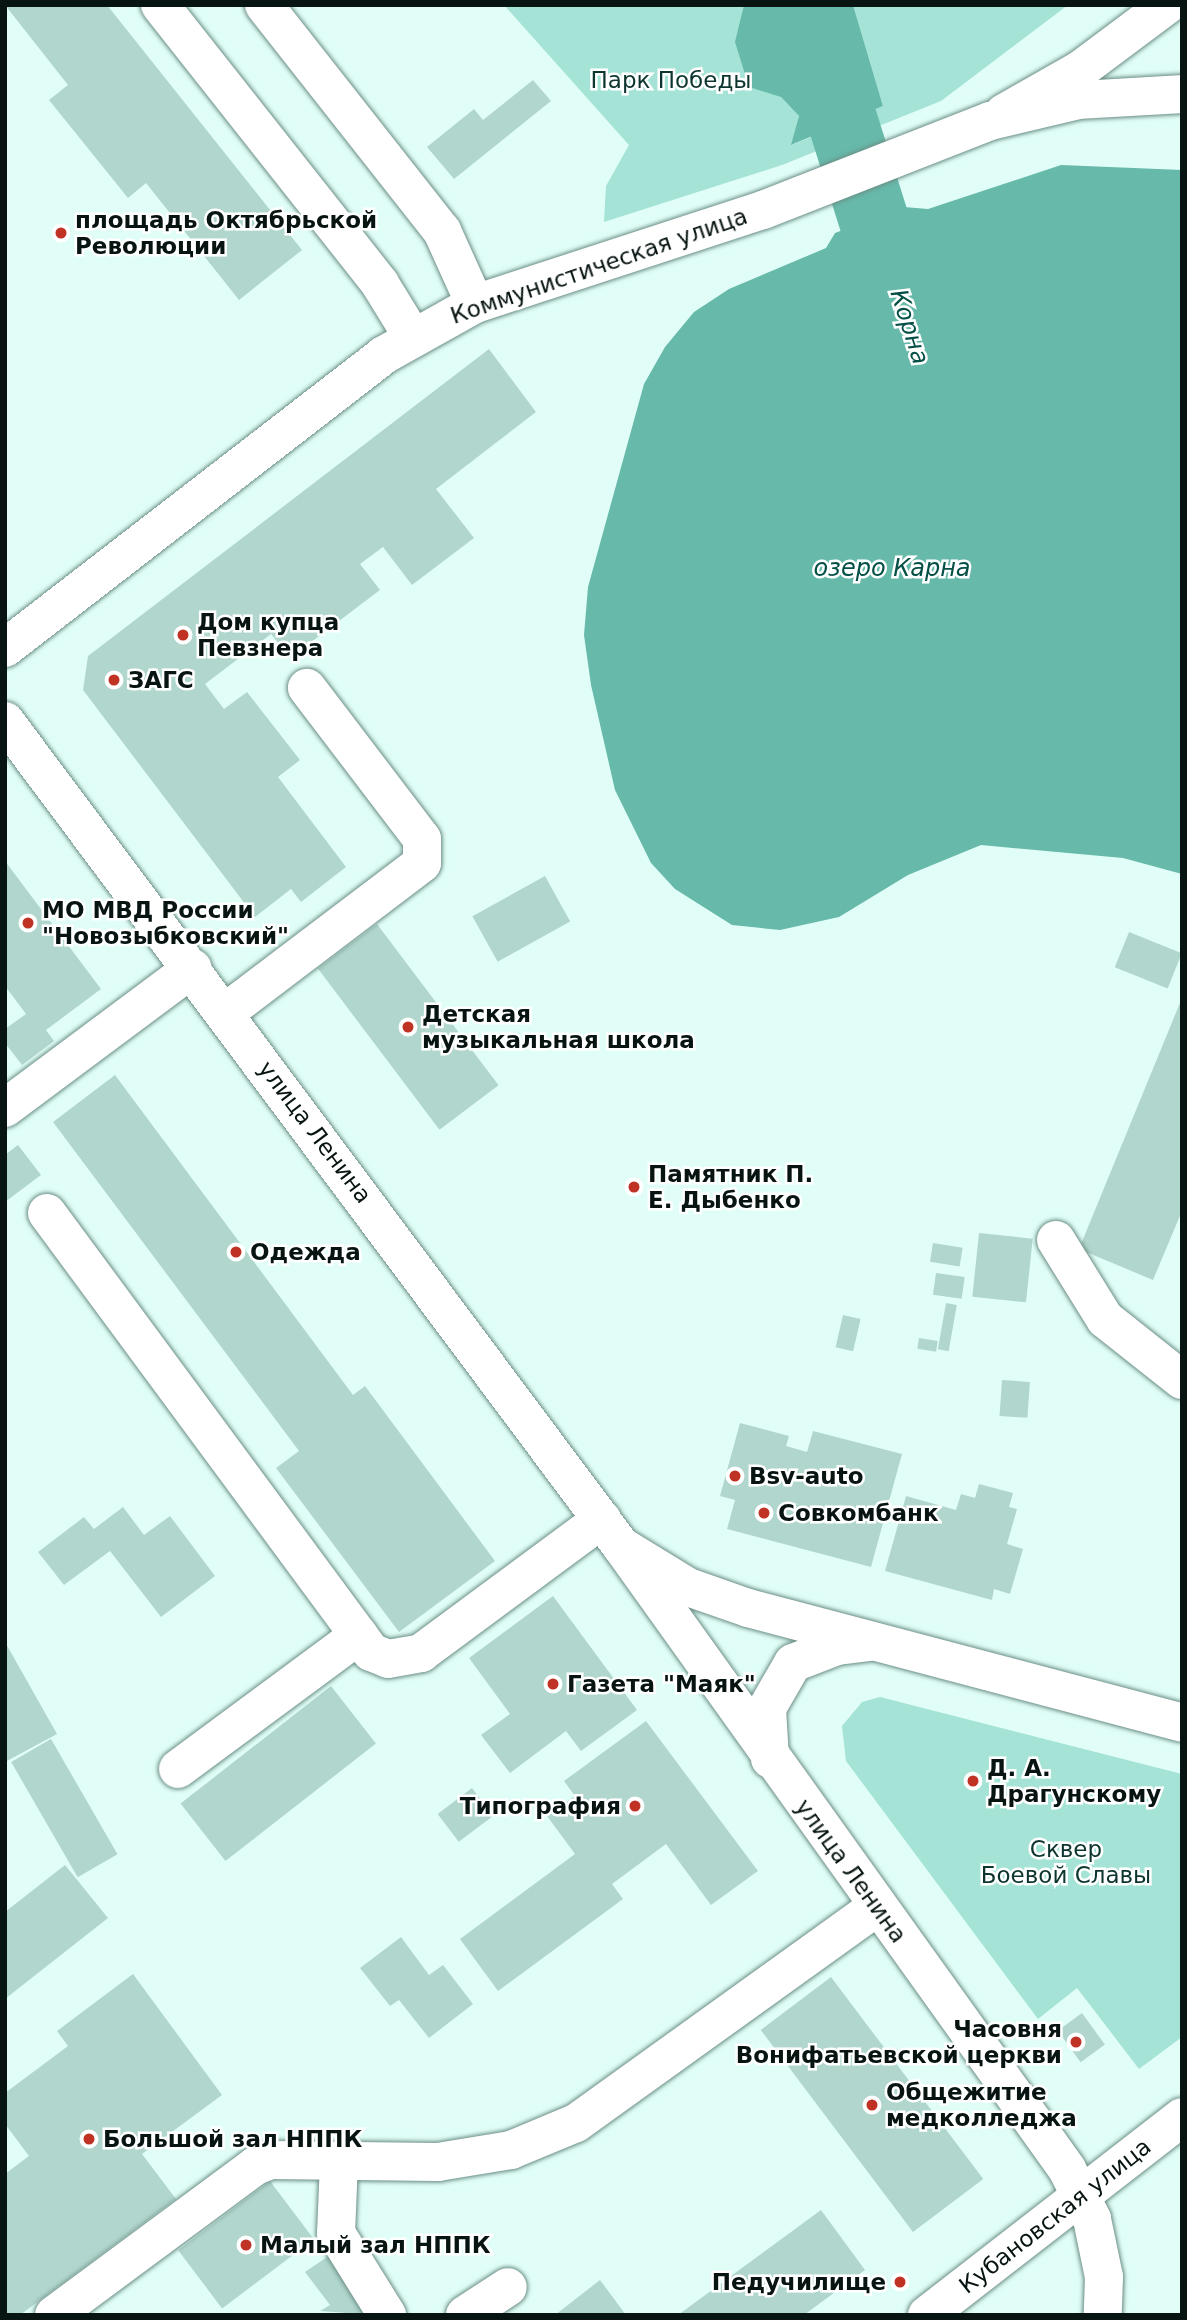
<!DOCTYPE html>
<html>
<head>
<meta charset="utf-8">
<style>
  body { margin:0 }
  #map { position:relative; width:1187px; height:2320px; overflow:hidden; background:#e0fef7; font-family:"DejaVu Sans",sans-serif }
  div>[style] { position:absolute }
  .green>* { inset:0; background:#a4e3d5 }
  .water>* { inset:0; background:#67b9a9 }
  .river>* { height:70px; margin:-35px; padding:0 35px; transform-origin:35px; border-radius:35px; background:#67b9a9 }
  .building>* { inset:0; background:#b1d6cd; transform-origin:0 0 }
  .roads { filter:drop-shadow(0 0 2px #6b8e86) drop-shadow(0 0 2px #6b8e86) }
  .minor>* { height:38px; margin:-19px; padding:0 19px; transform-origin:19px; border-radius:19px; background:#fff }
  .major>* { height:38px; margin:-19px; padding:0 19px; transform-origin:19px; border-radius:19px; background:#fff }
  .dots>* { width:19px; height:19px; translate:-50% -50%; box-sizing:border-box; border:4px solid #fff; border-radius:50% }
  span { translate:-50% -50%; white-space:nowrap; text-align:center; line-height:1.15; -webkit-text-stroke:5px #fff; paint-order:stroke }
  .park-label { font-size:23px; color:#0d352f }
  .poi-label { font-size:23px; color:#071412; font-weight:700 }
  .left { translate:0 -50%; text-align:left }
  .right { translate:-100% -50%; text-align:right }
  .street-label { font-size:23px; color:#071412 }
  .water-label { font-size:24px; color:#045046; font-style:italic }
  .frame { position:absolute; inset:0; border:7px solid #071412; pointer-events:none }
</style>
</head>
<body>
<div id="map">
  <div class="green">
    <div style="clip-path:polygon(504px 5px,744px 5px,741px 21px,781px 97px,799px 116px,792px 145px,883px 106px,853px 5px,1068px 5px,941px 101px,782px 165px,604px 222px,606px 186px,629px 145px)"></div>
    <div style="clip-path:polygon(880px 1697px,1182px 1774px,1182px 2037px,1139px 2069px,1077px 1988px,1038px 2019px,846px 1761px,842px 1726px,862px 1702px)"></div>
  </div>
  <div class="water">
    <div style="clip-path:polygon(744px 5px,853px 5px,883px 106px,791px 145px,799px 116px,781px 97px,749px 87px,735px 42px)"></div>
    <div style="clip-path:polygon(1061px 165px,1182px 170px,1182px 874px,1123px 858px,981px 845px,908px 875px,839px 917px,780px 930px,732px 925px,675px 889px,651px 863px,615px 790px,591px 685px,584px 635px,588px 587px,644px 384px,665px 347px,694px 312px,729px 289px,826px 248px,835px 233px,904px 207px,928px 209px)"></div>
  </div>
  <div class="river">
    <div style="left:806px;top:5px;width:320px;rotate:72.5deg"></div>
  </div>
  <div class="building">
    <div style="clip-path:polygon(5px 5px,107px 5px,302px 250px,239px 300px,146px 183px,128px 198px,49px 100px,68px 85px)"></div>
    <div style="clip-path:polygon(533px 80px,551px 101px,454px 179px,427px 147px,474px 109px,483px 120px)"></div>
    <div style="clip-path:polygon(489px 349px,536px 412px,436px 489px,474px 538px,412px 585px,383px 547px,360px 564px,380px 590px,290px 658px,271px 634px,205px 684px,224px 709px,247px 692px,300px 760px,278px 777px,346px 867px,301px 902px,291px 889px,255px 917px,83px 690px,88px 656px)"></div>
    <div style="clip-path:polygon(5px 861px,101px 989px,46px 1030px,54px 1041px,22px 1065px,5px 1043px,5px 1029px,26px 1014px,5px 986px)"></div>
    <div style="left:545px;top:876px;width:52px;height:83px;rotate:61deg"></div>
    <div style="left:377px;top:924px;width:202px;height:74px;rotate:53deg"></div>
    <div style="left:1129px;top:932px;width:57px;height:38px;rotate:22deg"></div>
    <div style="clip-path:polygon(1182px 998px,1182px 1211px,1153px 1280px,1079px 1249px)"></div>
    <div style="clip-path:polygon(115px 1075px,353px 1395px,365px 1386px,495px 1561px,399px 1632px,276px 1468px,299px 1451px,53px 1122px)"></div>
    <div style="clip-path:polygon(18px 1145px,41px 1175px,5px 1202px,5px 1155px)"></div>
    <div style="left:979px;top:1233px;width:54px;height:64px;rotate:6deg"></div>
    <div style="left:933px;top:1243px;width:30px;height:19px;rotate:9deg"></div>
    <div style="left:936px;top:1273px;width:29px;height:22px;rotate:8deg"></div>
    <div style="left:946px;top:1303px;width:11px;height:47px;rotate:10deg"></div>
    <div style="left:843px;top:1315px;width:18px;height:33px;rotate:13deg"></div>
    <div style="left:919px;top:1338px;width:19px;height:11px;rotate:9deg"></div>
    <div style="left:1002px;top:1380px;width:28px;height:36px;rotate:4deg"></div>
    <div style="clip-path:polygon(740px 1423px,789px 1436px,786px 1446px,807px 1452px,813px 1431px,902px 1454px,871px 1567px,727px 1529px,735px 1500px,720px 1496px)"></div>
    <div style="clip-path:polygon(979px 1484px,1013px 1493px,1009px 1507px,1017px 1509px,1007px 1544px,1023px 1549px,1010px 1594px,994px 1589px,992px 1600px,885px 1571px,906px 1496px,956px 1510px,961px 1494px,975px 1498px)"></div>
    <div style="clip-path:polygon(123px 1507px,144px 1535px,170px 1516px,215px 1576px,161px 1617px,110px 1551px,64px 1585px,38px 1552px,84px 1517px,94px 1529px)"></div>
    <div style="clip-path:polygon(553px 1596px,637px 1710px,581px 1751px,566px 1731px,510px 1773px,481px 1735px,510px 1714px,469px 1658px)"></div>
    <div style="clip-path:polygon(5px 1642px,57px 1734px,5px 1762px)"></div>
    <div style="left:331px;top:1686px;width:73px;height:191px;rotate:52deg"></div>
    <div style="clip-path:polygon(646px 1721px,758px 1871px,711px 1905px,666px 1844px,612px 1884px,623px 1899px,498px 1991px,460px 1939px,575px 1854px,547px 1816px,575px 1796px,564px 1781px)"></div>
    <div style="left:51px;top:1739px;width:133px;height:46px;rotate:60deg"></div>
    <div style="left:472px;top:1788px;width:35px;height:43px;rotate:53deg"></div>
    <div style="clip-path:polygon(65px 1865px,108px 1918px,5px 1999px,5px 1912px)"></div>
    <div style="clip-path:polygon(401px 1937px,429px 1975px,443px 1965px,473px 2004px,429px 2038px,399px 2000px,390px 2006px,360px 1968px)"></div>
    <div style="clip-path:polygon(133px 1974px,222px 2095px,142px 2154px,176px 2199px,20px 2315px,5px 2315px,5px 2174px,29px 2156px,5px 2124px,5px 2093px,68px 2046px,57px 2031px)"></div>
    <div style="left:831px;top:1977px;width:253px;height:88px;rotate:53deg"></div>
    <div style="left:1082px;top:2013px;width:39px;height:30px;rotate:54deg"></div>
    <div style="left:270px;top:2181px;width:73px;height:115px;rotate:53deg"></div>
    <div style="clip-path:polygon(821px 2210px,865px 2270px,804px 2315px,678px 2315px)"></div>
    <div style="clip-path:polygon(330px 2255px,374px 2315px,320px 2311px,330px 2305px,305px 2272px)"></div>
    <div style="clip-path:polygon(600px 2280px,626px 2315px,555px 2315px)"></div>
  </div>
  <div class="roads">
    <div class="minor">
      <div style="left:160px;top:5px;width:355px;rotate:51.7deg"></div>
      <div style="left:380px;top:284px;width:61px;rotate:58.4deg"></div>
      <div style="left:264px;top:5px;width:288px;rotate:51.8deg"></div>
      <div style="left:442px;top:231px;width:80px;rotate:65.7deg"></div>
      <div style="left:1004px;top:113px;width:87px;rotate:-29.5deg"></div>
      <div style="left:1080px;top:70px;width:109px;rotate:-36.8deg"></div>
      <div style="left:226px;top:1012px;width:246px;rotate:-37.2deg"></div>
      <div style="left:422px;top:863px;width:24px;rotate:-90deg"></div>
      <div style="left:422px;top:839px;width:190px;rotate:-127.3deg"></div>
      <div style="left:5px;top:1108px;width:234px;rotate:-36.7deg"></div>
      <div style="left:47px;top:1213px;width:546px;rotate:53.57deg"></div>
      <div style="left:371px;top:1652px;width:18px;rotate:22deg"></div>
      <div style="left:388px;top:1659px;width:34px;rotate:-10deg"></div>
      <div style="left:421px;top:1653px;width:225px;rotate:-36.5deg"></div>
      <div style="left:1056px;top:1240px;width:93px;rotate:58.2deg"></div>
      <div style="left:1105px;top:1319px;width:98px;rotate:38.4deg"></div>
      <div style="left:621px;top:1546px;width:766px;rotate:54.4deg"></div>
      <div style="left:1067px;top:2169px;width:56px;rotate:63.4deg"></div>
      <div style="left:1092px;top:2219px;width:59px;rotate:78.3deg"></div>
      <div style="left:1104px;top:2277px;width:38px;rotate:92deg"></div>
      <div style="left:770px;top:1759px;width:51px;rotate:-93.4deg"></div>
      <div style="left:767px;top:1708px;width:52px;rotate:-60deg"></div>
      <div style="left:793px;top:1663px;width:47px;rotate:-21.1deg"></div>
      <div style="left:837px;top:1646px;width:33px;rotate:-7deg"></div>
      <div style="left:178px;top:1769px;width:225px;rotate:-36.5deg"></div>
      <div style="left:339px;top:2162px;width:71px;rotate:92.4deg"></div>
      <div style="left:336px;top:2233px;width:97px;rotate:58.1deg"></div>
      <div style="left:54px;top:2315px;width:250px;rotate:-36.5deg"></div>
      <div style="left:255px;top:2166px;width:17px;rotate:-21deg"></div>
      <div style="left:271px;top:2160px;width:167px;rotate:0.7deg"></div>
      <div style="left:438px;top:2162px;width:74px;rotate:-9.3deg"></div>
      <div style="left:511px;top:2150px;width:70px;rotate:-22.6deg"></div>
      <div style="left:576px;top:2123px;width:370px;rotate:-35.7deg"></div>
      <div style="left:465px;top:2315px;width:51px;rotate:-33.1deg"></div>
      <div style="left:927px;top:2315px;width:323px;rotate:-37.8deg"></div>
    </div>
    <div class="major">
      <div style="left:5px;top:648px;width:479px;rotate:-37.7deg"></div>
      <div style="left:384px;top:355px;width:104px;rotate:-29.3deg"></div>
      <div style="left:475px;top:304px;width:303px;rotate:-18.1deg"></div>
      <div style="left:763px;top:210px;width:244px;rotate:-21.4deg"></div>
      <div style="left:990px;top:121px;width:90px;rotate:-13.4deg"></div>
      <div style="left:1078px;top:100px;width:104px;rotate:-3.3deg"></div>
      <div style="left:5px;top:721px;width:1030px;rotate:53.25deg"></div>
      <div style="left:621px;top:1546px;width:79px;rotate:31.5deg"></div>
      <div style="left:688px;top:1587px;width:64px;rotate:19.3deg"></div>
      <div style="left:748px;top:1608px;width:449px;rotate:14.8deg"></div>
    </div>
  </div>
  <div class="dots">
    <div style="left:61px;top:233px;background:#bf3224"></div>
    <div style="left:183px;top:635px;background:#bf3224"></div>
    <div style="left:114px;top:680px;background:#bf3224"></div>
    <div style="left:28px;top:923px;background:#bf3224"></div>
    <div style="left:408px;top:1027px;background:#bf3224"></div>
    <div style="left:634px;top:1187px;background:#bf3224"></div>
    <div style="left:236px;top:1252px;background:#bf3224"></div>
    <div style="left:735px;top:1476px;background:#bf3224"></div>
    <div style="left:764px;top:1513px;background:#bf3224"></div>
    <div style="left:553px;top:1684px;background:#bf3224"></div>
    <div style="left:973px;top:1781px;background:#bf3224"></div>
    <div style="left:635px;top:1806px;background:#bf3224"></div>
    <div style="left:1076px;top:2042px;background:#bf3224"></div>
    <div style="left:872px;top:2105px;background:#bf3224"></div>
    <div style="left:89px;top:2139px;background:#bf3224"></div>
    <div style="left:246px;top:2245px;background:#bf3224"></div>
    <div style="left:900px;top:2282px;background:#bf3224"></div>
  </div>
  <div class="park-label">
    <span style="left:671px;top:80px">Парк Победы</span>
    <span style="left:1066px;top:1862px">Сквер<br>Боевой Славы</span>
  </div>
  <div class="poi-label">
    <span class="left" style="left:75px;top:233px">площадь Октябрьской<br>Революции</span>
    <span class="left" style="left:197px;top:635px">Дом купца<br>Певзнера</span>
    <span class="left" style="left:128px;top:680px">ЗАГС</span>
    <span class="left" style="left:42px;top:923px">МО МВД России<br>"Новозыбковский"</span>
    <span class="left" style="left:422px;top:1027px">Детская<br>музыкальная школа</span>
    <span class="left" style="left:648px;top:1187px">Памятник П.<br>Е. Дыбенко</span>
    <span class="left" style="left:250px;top:1252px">Одежда</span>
    <span class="left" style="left:749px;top:1476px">Bsv-auto</span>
    <span class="left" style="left:778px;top:1513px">Совкомбанк</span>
    <span class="left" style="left:567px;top:1684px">Газета "Маяк"</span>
    <span class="left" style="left:987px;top:1781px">Д. А.<br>Драгунскому</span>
    <span class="right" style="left:621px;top:1806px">Типография</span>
    <span class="right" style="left:1062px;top:2042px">Часовня<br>Вонифатьевской церкви</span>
    <span class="left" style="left:886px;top:2105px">Общежитие<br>медколледжа</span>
    <span class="left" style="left:103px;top:2139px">Большой зал НППК</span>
    <span class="left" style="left:260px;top:2245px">Малый зал НППК</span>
    <span class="right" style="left:886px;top:2282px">Педучилище</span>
  </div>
  <div class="street-label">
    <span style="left:599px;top:266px;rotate:-19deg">Коммунистическая улица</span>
    <span style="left:315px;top:1132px;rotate:53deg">улица Ленина</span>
    <span style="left:851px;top:1871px;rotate:54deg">улица Ленина</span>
    <span style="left:1055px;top:2216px;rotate:-38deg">Кубановская улица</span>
  </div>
  <div class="water-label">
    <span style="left:909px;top:327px;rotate:72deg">Корна</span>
    <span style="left:892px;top:569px">озеро Карна</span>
  </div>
  <div class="frame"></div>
</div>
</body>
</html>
